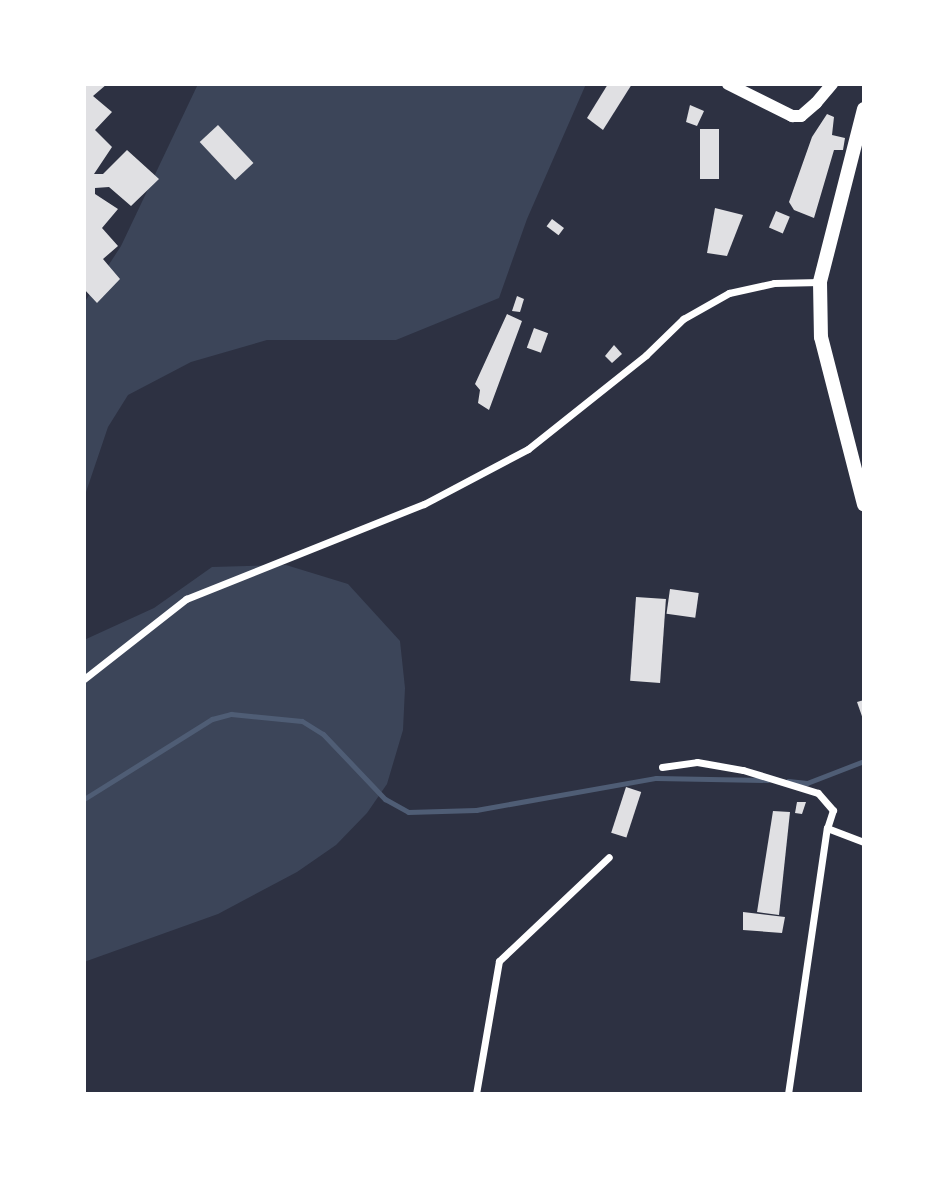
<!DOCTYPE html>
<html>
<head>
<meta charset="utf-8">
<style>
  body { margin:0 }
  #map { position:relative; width:948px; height:1178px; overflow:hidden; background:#2d3142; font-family:"Fira Sans",sans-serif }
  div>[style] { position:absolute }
  .green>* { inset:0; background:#3c4559 }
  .stream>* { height:5px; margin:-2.5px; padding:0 2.5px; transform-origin:2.5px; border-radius:2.5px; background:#4f5d75 }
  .building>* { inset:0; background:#e0e0e3; transform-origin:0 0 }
  .minor>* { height:7px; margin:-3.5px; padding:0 3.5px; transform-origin:3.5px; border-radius:3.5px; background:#fff }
  .tertiary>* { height:12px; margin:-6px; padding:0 6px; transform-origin:6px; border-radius:6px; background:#fff }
  .secondary>* { height:14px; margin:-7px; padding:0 7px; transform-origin:7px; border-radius:7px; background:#fff }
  span { translate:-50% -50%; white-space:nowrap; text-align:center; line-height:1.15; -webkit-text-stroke:5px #fff; paint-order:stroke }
  .frame { position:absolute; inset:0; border:86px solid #fff; pointer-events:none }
</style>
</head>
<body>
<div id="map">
  <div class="green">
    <div style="clip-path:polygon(198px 84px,586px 84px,527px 219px,499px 298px,396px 340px,267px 340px,191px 362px,128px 395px,108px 427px,84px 498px,84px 303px,121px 246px)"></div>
    <div style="clip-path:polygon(286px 565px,348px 584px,400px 641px,405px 688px,403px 730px,387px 784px,367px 813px,336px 845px,297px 872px,218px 914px,84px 962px,84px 640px,154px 608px,212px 567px)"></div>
  </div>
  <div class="stream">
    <div style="left:788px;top:781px;width:19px;rotate:6deg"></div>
    <div style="left:807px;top:783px;width:61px;rotate:-21.1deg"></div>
    <div style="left:84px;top:799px;width:151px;rotate:-32deg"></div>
    <div style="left:212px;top:719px;width:20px;rotate:-15deg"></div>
    <div style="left:231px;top:714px;width:71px;rotate:5.6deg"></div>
    <div style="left:302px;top:721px;width:25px;rotate:32deg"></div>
    <div style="left:323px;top:734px;width:90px;rotate:46.4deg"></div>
    <div style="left:385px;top:799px;width:26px;rotate:29deg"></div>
    <div style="left:408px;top:812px;width:68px;rotate:-1.7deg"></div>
    <div style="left:476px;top:810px;width:183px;rotate:-10.1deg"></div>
    <div style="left:656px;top:778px;width:112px;rotate:1deg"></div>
  </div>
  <div class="building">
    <div style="clip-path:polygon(84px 84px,107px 84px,93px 96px,112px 112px,95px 130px,112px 147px,94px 174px,103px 174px,127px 150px,159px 179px,131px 206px,109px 187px,95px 188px,95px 194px,118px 209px,102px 228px,118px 246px,103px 259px,120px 279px,97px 303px,84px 289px)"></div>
    <div style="clip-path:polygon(608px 84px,632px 84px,603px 130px,587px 118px)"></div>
    <div style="clip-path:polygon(690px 105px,704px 111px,697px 126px,686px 122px)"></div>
    <div style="clip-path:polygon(827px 114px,834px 117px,832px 135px,845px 138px,843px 150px,834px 150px,814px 218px,794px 210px,789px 202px,812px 137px)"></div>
    <div style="left:218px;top:125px;width:52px;height:25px;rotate:47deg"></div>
    <div style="left:700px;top:129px;width:19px;height:50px"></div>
    <div style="clip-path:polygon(715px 208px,743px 215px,727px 256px,707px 253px)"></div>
    <div style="left:776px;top:211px;width:15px;height:18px;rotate:23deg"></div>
    <div style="left:552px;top:219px;width:15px;height:9px;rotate:37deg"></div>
    <div style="clip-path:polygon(517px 296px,524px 299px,520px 312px,512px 311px)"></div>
    <div style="clip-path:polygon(507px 314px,522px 321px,489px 410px,478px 403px,480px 390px,475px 384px)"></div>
    <div style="left:534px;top:328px;width:15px;height:21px;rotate:20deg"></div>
    <div style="clip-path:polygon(614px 345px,622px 354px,612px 363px,605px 356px)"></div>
    <div style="left:670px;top:589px;width:29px;height:25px;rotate:8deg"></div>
    <div style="left:636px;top:597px;width:30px;height:84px;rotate:4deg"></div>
    <div style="clip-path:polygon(864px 700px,864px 722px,857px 702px)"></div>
    <div style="left:626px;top:787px;width:16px;height:48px;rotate:18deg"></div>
    <div style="clip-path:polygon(797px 802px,806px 802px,802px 814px,795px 813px)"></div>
    <div style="clip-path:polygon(773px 811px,790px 812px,779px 915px,757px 912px)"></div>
    <div style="clip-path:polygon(743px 912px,785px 917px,782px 933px,743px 930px)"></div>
  </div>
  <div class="minor">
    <div style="left:84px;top:679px;width:130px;rotate:-38.1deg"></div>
    <div style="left:186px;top:599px;width:256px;rotate:-21.8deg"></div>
    <div style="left:424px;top:504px;width:118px;rotate:-27.9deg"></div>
    <div style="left:528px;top:449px;width:151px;rotate:-38.5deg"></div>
    <div style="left:646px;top:355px;width:52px;rotate:-44.2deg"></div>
    <div style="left:683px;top:319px;width:53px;rotate:-29.5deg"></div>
    <div style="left:729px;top:293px;width:46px;rotate:-12.5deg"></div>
    <div style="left:774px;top:283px;width:46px;rotate:-1.2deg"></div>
    <div style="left:662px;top:767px;width:35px;rotate:-8deg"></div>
    <div style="left:697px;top:762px;width:47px;rotate:9.9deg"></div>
    <div style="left:743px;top:770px;width:78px;rotate:17deg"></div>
    <div style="left:818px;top:793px;width:23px;rotate:49deg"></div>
    <div style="left:833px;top:810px;width:19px;rotate:108deg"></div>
    <div style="left:476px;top:1094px;width:135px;rotate:-80.2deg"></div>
    <div style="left:499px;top:961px;width:151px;rotate:-43.4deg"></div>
    <div style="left:788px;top:1094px;width:269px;rotate:-81.7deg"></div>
    <div style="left:827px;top:828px;width:40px;rotate:21deg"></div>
  </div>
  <div class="tertiary">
    <div style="left:728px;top:84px;width:72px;rotate:26.6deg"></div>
    <div style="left:792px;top:116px;width:9px"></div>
    <div style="left:801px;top:116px;width:20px;rotate:-41deg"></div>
    <div style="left:816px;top:103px;width:25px;rotate:-50deg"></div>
  </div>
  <div class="secondary">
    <div style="left:864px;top:109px;width:179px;rotate:104.3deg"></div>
    <div style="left:820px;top:282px;width:55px;rotate:89deg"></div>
    <div style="left:821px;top:337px;width:173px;rotate:75.6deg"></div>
  </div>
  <div class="frame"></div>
</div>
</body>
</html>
